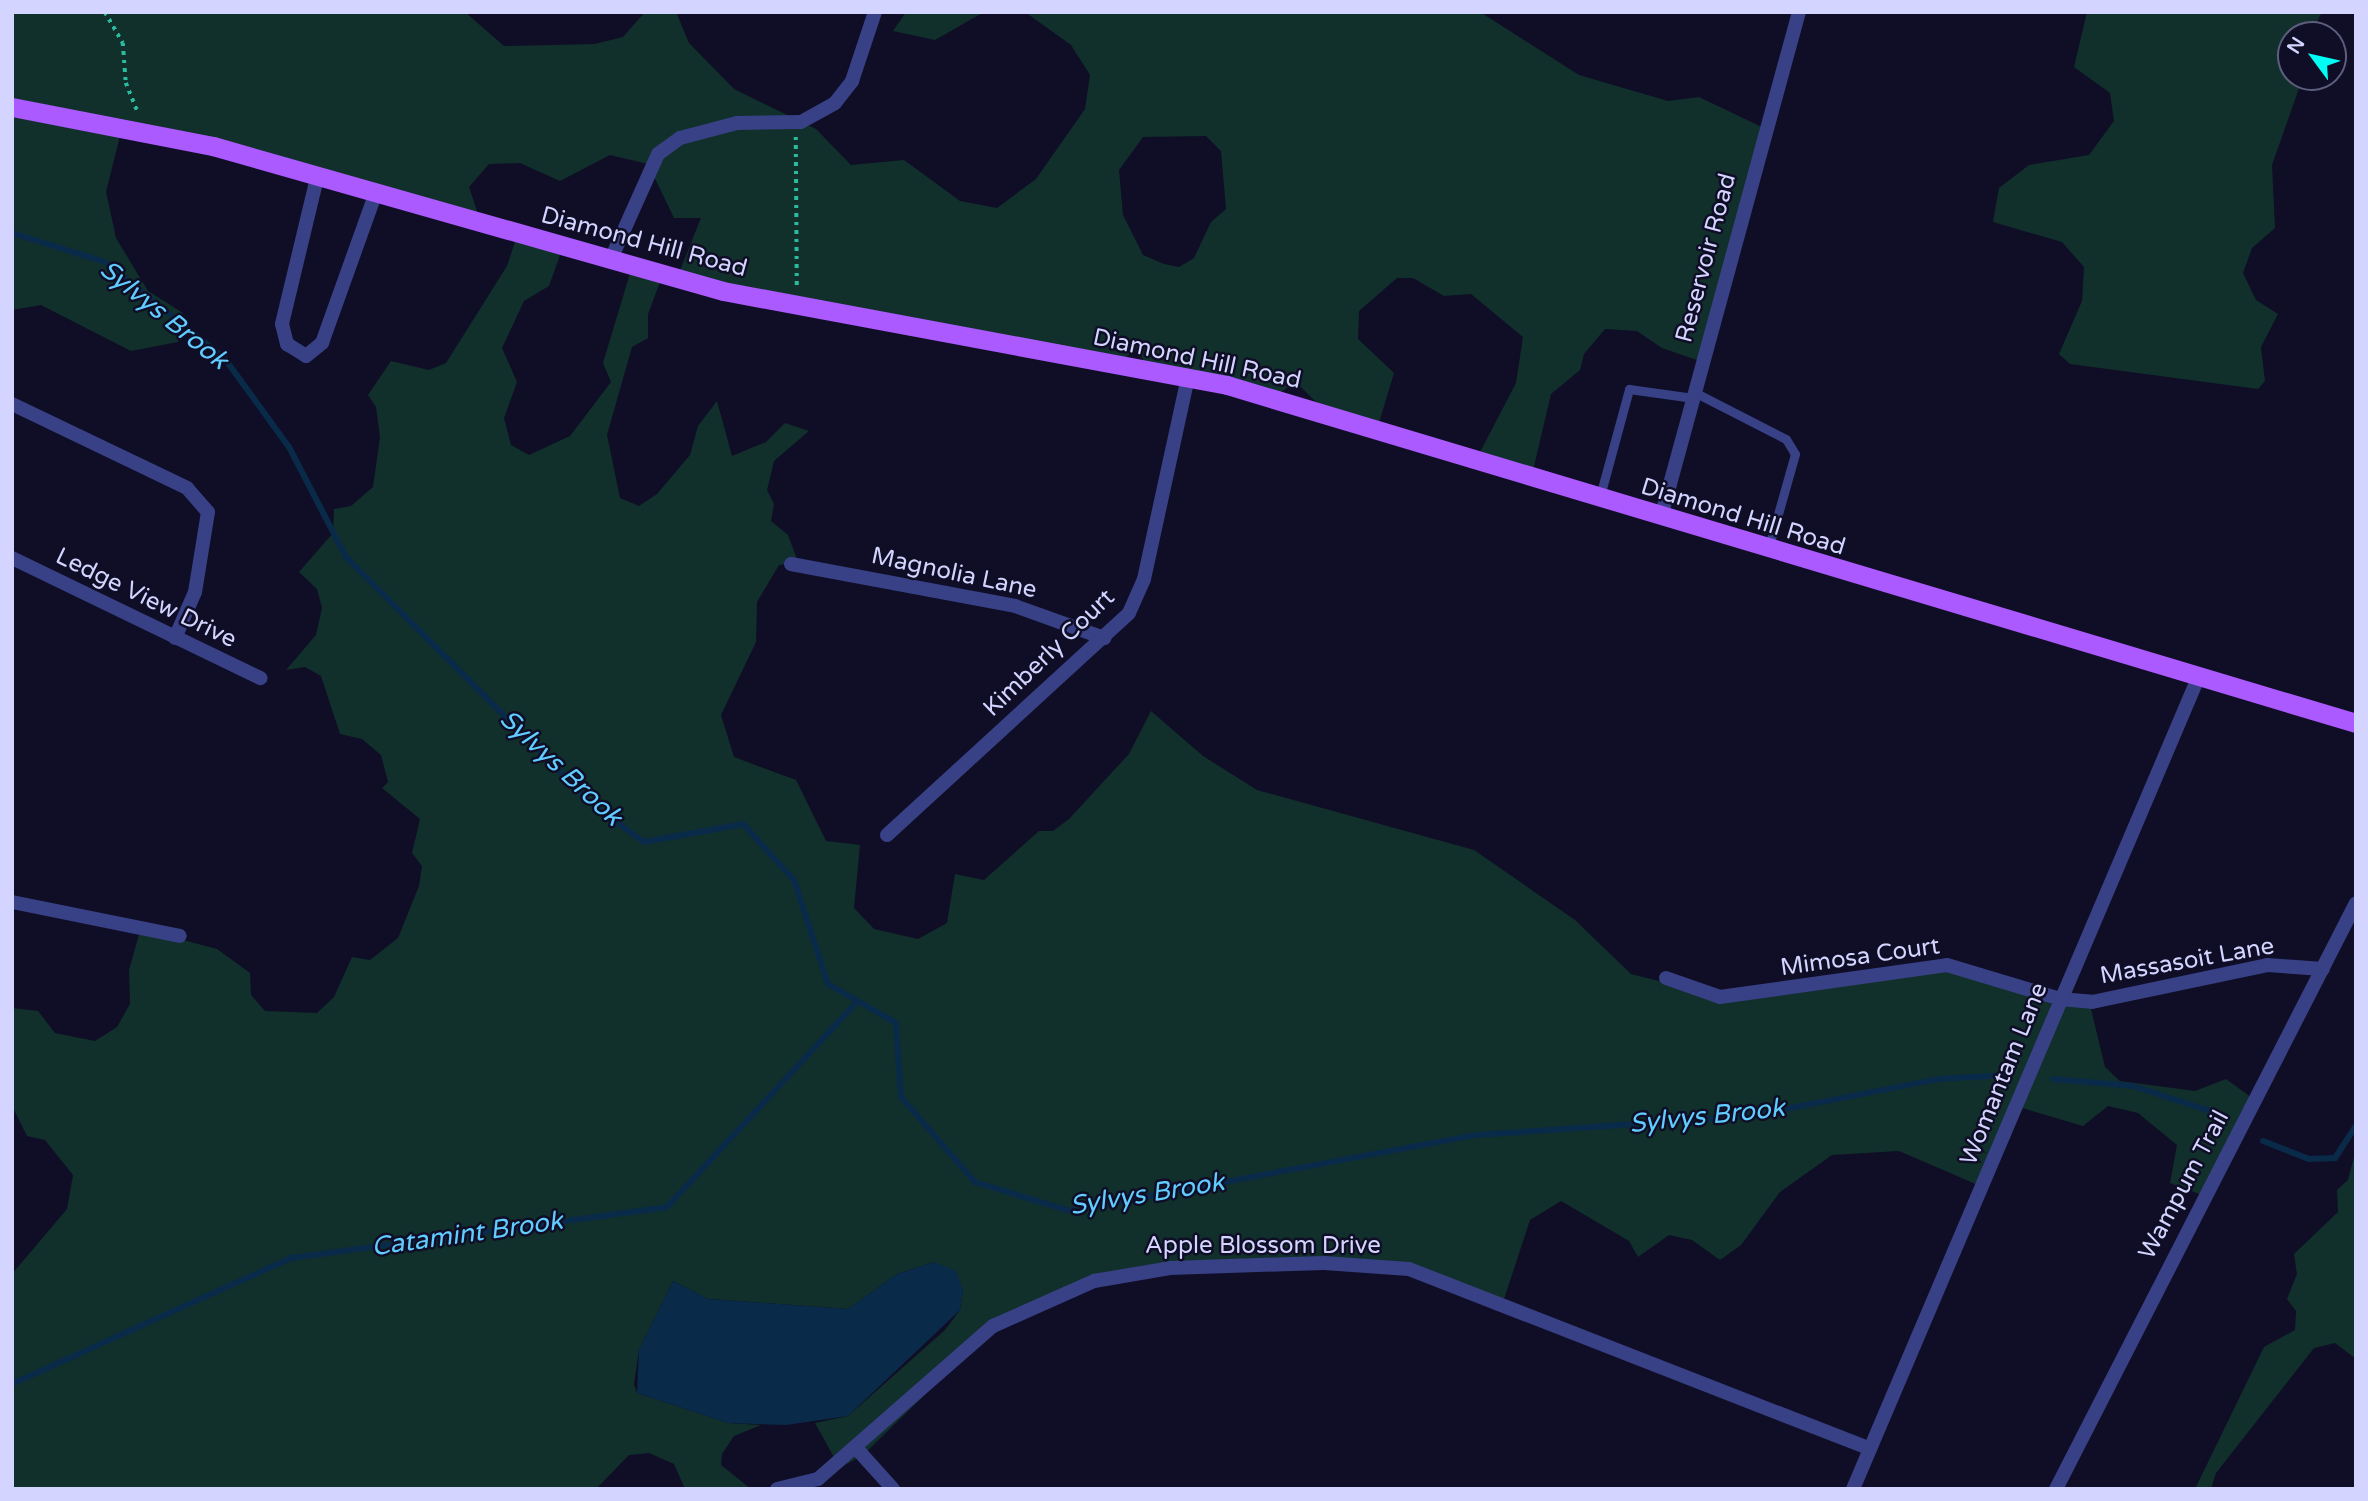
<!DOCTYPE html>
<html>
<head>
<meta charset="utf-8">
<style>
  body { margin:0 }
  #map { position:relative; width:2368px; height:1501px; overflow:hidden; background:#0f0e26; font-family:"Varela Round",sans-serif }
  div>[style] { position:absolute }
  .green>* { inset:0; background:#11302b }
  .water>* { inset:0; background:#0a2a49 }
  .stream>* { height:6px; margin:-3px; padding:0 3px; transform-origin:3px; border-radius:3px; background:#0a2a49 }
  .path>* { height:3.5px; margin-top:-1.75px; transform-origin:0; background:repeating-linear-gradient(90deg,#2bbb9e 0 3.5px,transparent 0 8.5px) }
  .service>* { height:9px; margin:-4.5px; padding:0 4.5px; transform-origin:4.5px; border-radius:4.5px; background:#384086 }
  .minor>* { height:14px; margin:-7px; padding:0 7px; transform-origin:7px; border-radius:7px; background:#384086 }
  .tertiary>* { height:14px; margin:-7px; padding:0 7px; transform-origin:7px; border-radius:7px; background:#384086 }
  .primary>* { height:19px; margin:-9.5px; padding:0 9.5px; transform-origin:9.5px; border-radius:9.5px; background:#aa5aff }
  span { translate:-50% -50%; white-space:nowrap; text-align:center; line-height:1.15; -webkit-text-stroke:5px #0f0e26; paint-order:stroke }
  .street-label { font-size:24px; color:#d3d4ff }
  .water-label { font-size:26px; color:#61ccff; font-style:italic }
  .frame { position:absolute; inset:0; border:14px solid #d3d4ff; pointer-events:none }
  .north { position:absolute; left:2277px; top:21px; width:70px; height:70px; box-sizing:border-box; background:#0f0e26; border:2px solid #5d5d7d; border-radius:50%; rotate:303deg; font-size:19px; font-weight:700; line-height:28px; text-align:center; color:#d3d4ff }
  .north::after { content:''; display:block; margin:auto; width:24px; height:32px; background:#00fef4; clip-path:polygon(50% 0,100% 100%,50% 72%,0 100%) }
</style>
</head>
<body>
<div id="map">
  <div class="green">
    <div style="clip-path:polygon(evenodd,12px 12px,465px 12px,504px 46px,595px 44px,623px 37px,645px 12px,676px 12px,689px 43px,734px 89px,816px 129px,851px 165px,904px 160px,960px 201px,997px 208px,1036px 179px,1085px 109px,1090px 75px,1071px 45px,1025px 12px,1480px 12px,1579px 75px,1668px 101px,1699px 97px,1768px 130px,1703px 362px,1662px 348px,1637px 331px,1605px 329px,1584px 354px,1580px 370px,1551px 394px,1532px 475px,1478px 456px,1516px 383px,1523px 337px,1471px 294px,1444px 296px,1413px 278px,1397px 278px,1359px 311px,1358px 339px,1394px 373px,1378px 426px,1327px 413px,1296px 382px,1273px 397px,1149px 370px,1137px 349px,1117px 364px,677px 278px,701px 218px,674px 218px,648px 164px,610px 155px,560px 181px,520px 163px,489px 164px,469px 187px,481px 223px,122px 128px,106px 192px,116px 238px,148px 291px,183px 313px,178px 342px,131px 351px,41px 305px,12px 310px,12px 12px,1206px 136px,1221px 151px,1226px 209px,1211px 222px,1194px 258px,1179px 267px,1164px 264px,1143px 255px,1123px 215px,1119px 170px,1143px 137px,1206px 136px)"></div>
    <div style="clip-path:polygon(906px 12px,984px 12px,935px 40px,893px 31px)"></div>
    <div style="clip-path:polygon(2087px 12px,2322px 12px,2310px 35px,2291px 35px,2291px 77px,2303px 77px,2272px 165px,2275px 228px,2252px 248px,2243px 273px,2256px 300px,2278px 314px,2261px 347px,2265px 381px,2258px 389px,2070px 364px,2059px 354px,2082px 301px,2084px 267px,2062px 242px,1993px 222px,1999px 188px,2029px 165px,2089px 155px,2114px 121px,2110px 93px,2074px 67px)"></div>
    <div style="clip-path:polygon(518px 233px,560px 255px,549px 286px,524px 301px,502px 348px,517px 382px,504px 418px,511px 445px,529px 455px,570px 436px,611px 382px,603px 363px,631px 270px,663px 274px,648px 314px,648px 338px,632px 347px,607px 435px,620px 498px,639px 506px,657px 494px,690px 455px,698px 426px,717px 401px,732px 456px,766px 442px,785px 423px,809px 431px,774px 461px,767px 490px,774px 504px,771px 521px,788px 535px,798px 562px,779px 565px,757px 602px,756px 642px,721px 715px,734px 757px,796px 780px,826px 841px,860px 845px,854px 908px,874px 929px,918px 939px,947px 923px,955px 874px,984px 880px,1039px 831px,1053px 831px,1069px 819px,1129px 754px,1151px 711px,1203px 756px,1257px 790px,1474px 850px,1575px 920px,1631px 974px,1719px 996px,1951px 970px,2007px 981px,2053px 1005px,2090px 1005px,2105px 1067px,2120px 1081px,2195px 1091px,2226px 1079px,2259px 1103px,2210px 1198px,2170px 1183px,2177px 1145px,2138px 1113px,2108px 1106px,2083px 1126px,2022px 1108px,1985px 1188px,1899px 1151px,1832px 1155px,1780px 1192px,1741px 1245px,1720px 1260px,1692px 1240px,1669px 1235px,1638px 1257px,1629px 1241px,1561px 1201px,1530px 1220px,1504px 1299px,1406px 1267px,1322px 1261px,1115px 1278px,1030px 1306px,980px 1341px,863px 1455px,840px 1468px,815px 1423px,848px 1416px,945px 1330px,960px 1310px,963px 1290px,934px 1262px,897px 1274px,848px 1309px,708px 1299px,673px 1281px,639px 1350px,634px 1384px,637px 1393px,728px 1423px,761px 1425px,734px 1436px,722px 1454px,721px 1465px,751px 1489px,685px 1489px,674px 1464px,649px 1453px,629px 1455px,596px 1489px,12px 1489px,12px 1274px,67px 1209px,73px 1175px,45px 1140px,27px 1136px,12px 1106px,12px 1008px,38px 1011px,55px 1033px,95px 1041px,117px 1027px,130px 1004px,129px 970px,140px 931px,149px 931px,217px 949px,250px 973px,251px 995px,265px 1011px,317px 1013px,334px 997px,352px 957px,370px 960px,398px 938px,419px 886px,422px 866px,412px 853px,420px 819px,382px 788px,388px 782px,381px 755px,362px 739px,340px 734px,321px 676px,305px 667px,286px 670px,316px 635px,322px 608px,317px 589px,299px 572px,333px 533px,334px 509px,351px 506px,373px 487px,380px 437px,376px 407px,368px 395px,391px 361px,429px 370px,446px 363px,507px 266px)"></div>
    <div style="clip-path:polygon(2356px 1149px,2356px 1359px,2335px 1343px,2314px 1348px,2216px 1473px,2211px 1489px,2195px 1489px,2264px 1347px,2295px 1330px,2296px 1311px,2287px 1299px,2297px 1274px,2294px 1254px,2338px 1212px,2337px 1190px,2348px 1180px)"></div>
  </div>
  <div class="water">
    <div style="clip-path:polygon(934px 1262px,956px 1271px,963px 1290px,960px 1310px,848px 1416px,786px 1425px,728px 1423px,637px 1393px,639px 1350px,673px 1281px,708px 1299px,848px 1309px,897px 1274px)"></div>
  </div>
  <div class="stream">
    <div style="left:12px;top:233px;width:97px;rotate:17.3deg"></div>
    <div style="left:105px;top:262px;width:154px;rotate:38.9deg"></div>
    <div style="left:225px;top:359px;width:109px;rotate:54deg"></div>
    <div style="left:289px;top:447px;width:124px;rotate:62.6deg"></div>
    <div style="left:346px;top:557px;width:353px;rotate:45.1deg"></div>
    <div style="left:595px;top:807px;width:60px;rotate:35.5deg"></div>
    <div style="left:644px;top:842px;width:101px;rotate:-10.3deg"></div>
    <div style="left:743px;top:824px;width:76px;rotate:47.7deg"></div>
    <div style="left:794px;top:880px;width:109px;rotate:71.9deg"></div>
    <div style="left:828px;top:984px;width:78px;rotate:29.8deg"></div>
    <div style="left:896px;top:1023px;width:74px;rotate:86.1deg"></div>
    <div style="left:901px;top:1097px;width:113px;rotate:49deg"></div>
    <div style="left:975px;top:1182px;width:99px;rotate:17deg"></div>
    <div style="left:1070px;top:1211px;width:415px;rotate:-10.6deg"></div>
    <div style="left:1478px;top:1135px;width:273px;rotate:-4deg"></div>
    <div style="left:1750px;top:1116px;width:193px;rotate:-11.1deg"></div>
    <div style="left:1939px;top:1079px;width:68px;rotate:-3.4deg"></div>
    <div style="left:2053px;top:1079px;width:80px;rotate:5deg"></div>
    <div style="left:2133px;top:1086px;width:98px;rotate:17.9deg"></div>
    <div style="left:2263px;top:1141px;width:49px;rotate:21.4deg"></div>
    <div style="left:2309px;top:1159px;width:26px;rotate:-2deg"></div>
    <div style="left:2335px;top:1158px;width:38px;rotate:-57deg"></div>
    <div style="left:12px;top:1384px;width:306px;rotate:-24.3deg"></div>
    <div style="left:291px;top:1258px;width:379px;rotate:-7.7deg"></div>
    <div style="left:667px;top:1207px;width:281px;rotate:-47.2deg"></div>
  </div>
  <div class="path">
    <div style="left:105px;top:12px;width:36px;rotate:60deg"></div>
    <div style="left:123px;top:43px;width:40px;rotate:85.7deg"></div>
    <div style="left:126px;top:83px;width:31px;rotate:68deg"></div>
    <div style="left:796px;top:137px;width:150px;rotate:89.6deg"></div>
  </div>
  <div class="service">
    <div style="left:1694px;top:392px;width:103px;rotate:27.1deg"></div>
    <div style="left:1786px;top:439px;width:17px;rotate:59deg"></div>
    <div style="left:1795px;top:454px;width:96px;rotate:105.8deg"></div>
    <div style="left:1600px;top:496px;width:111px;rotate:-74.8deg"></div>
    <div style="left:1629px;top:389px;width:65px;rotate:8deg"></div>
  </div>
  <div class="minor">
    <div style="left:317px;top:178px;width:150px;rotate:103.5deg"></div>
    <div style="left:282px;top:324px;width:21px;rotate:76deg"></div>
    <div style="left:287px;top:344px;width:22px;rotate:32deg"></div>
    <div style="left:306px;top:356px;width:21px;rotate:-39deg"></div>
    <div style="left:322px;top:343px;width:160px;rotate:-70.3deg"></div>
    <div style="left:611px;top:259px;width:115px;rotate:-65.9deg"></div>
    <div style="left:658px;top:154px;width:27px;rotate:-36deg"></div>
    <div style="left:680px;top:138px;width:59px;rotate:-14.7deg"></div>
    <div style="left:737px;top:123px;width:64px;rotate:-0.9deg"></div>
    <div style="left:801px;top:122px;width:39px;rotate:-29deg"></div>
    <div style="left:835px;top:103px;width:28px;rotate:-52deg"></div>
    <div style="left:852px;top:81px;width:73px;rotate:-71.6deg"></div>
    <div style="left:12px;top:404px;width:194px;rotate:25.6deg"></div>
    <div style="left:187px;top:488px;width:32px;rotate:49deg"></div>
    <div style="left:208px;top:512px;width:81px;rotate:99.2deg"></div>
    <div style="left:195px;top:592px;width:50px;rotate:113.5deg"></div>
    <div style="left:12px;top:558px;width:276px;rotate:25.8deg"></div>
    <div style="left:791px;top:564px;width:228px;rotate:10.6deg"></div>
    <div style="left:1015px;top:606px;width:95px;rotate:19.8deg"></div>
    <div style="left:887px;top:835px;width:328px;rotate:-42.5deg"></div>
    <div style="left:1129px;top:613px;width:37px;rotate:-66deg"></div>
    <div style="left:1144px;top:579px;width:207px;rotate:-77.7deg"></div>
    <div style="left:12px;top:902px;width:171px;rotate:11.4deg"></div>
    <div style="left:1666px;top:978px;width:57px;rotate:19.4deg"></div>
    <div style="left:1720px;top:997px;width:229px;rotate:-8deg"></div>
    <div style="left:1947px;top:965px;width:118px;rotate:16.7deg"></div>
    <div style="left:2060px;top:999px;width:32px;rotate:5deg"></div>
    <div style="left:2092px;top:1002px;width:179px;rotate:-11.9deg"></div>
    <div style="left:2267px;top:965px;width:56px;rotate:4.1deg"></div>
    <div style="left:857px;top:1449px;width:54px;rotate:48deg"></div>
    <div style="left:777px;top:1489px;width:42px;rotate:-13.7deg"></div>
    <div style="left:818px;top:1479px;width:232px;rotate:-41.2deg"></div>
    <div style="left:993px;top:1326px;width:111px;rotate:-24deg"></div>
    <div style="left:1094px;top:1281px;width:77px;rotate:-9.7deg"></div>
    <div style="left:1170px;top:1268px;width:154px;rotate:-1.9deg"></div>
    <div style="left:1324px;top:1263px;width:85px;rotate:4deg"></div>
    <div style="left:1409px;top:1269px;width:495px;rotate:21.3deg"></div>
    <div style="left:1853px;top:1489px;width:884px;rotate:-66.95deg"></div>
    <div style="left:2056px;top:1489px;width:658px;rotate:-62.89deg"></div>
  </div>
  <div class="tertiary">
    <div style="left:1661px;top:517px;width:524px;rotate:-74.72deg"></div>
  </div>
  <div class="primary">
    <div style="left:12px;top:107px;width:205px;rotate:11deg"></div>
    <div style="left:213px;top:146px;width:530px;rotate:15.87deg"></div>
    <div style="left:723px;top:291px;width:513px;rotate:10.56deg"></div>
    <div style="left:1227px;top:385px;width:1179px;rotate:16.67deg"></div>
  </div>
  <div class="street-label">
    <span style="left:644px;top:242px;rotate:15deg">Diamond Hill Road</span>
    <span style="left:1706px;top:258px;rotate:-75deg">Reservoir Road</span>
    <span style="left:1197px;top:359px;rotate:12deg">Diamond Hill Road</span>
    <span style="left:1743px;top:517px;rotate:17deg">Diamond Hill Road</span>
    <span style="left:954px;top:573px;rotate:12deg">Magnolia Lane</span>
    <span style="left:146px;top:598px;rotate:26deg">Ledge View Drive</span>
    <span style="left:1049px;top:653px;rotate:-44deg">Kimberly Court</span>
    <span style="left:1860px;top:957px;rotate:-8deg">Mimosa Court</span>
    <span style="left:2187px;top:961px;rotate:-10deg">Massasoit Lane</span>
    <span style="left:2004px;top:1074px;rotate:-68deg">Womantam Lane</span>
    <span style="left:2184px;top:1185px;rotate:-62deg">Wampum Trail</span>
    <span style="left:1263px;top:1246px">Apple Blossom Drive</span>
  </div>
  <div class="water-label">
    <span style="left:164px;top:315px;rotate:39deg">Sylvys Brook</span>
    <span style="left:561px;top:768px;rotate:43deg">Sylvys Brook</span>
    <span style="left:1707px;top:1116px;rotate:-6deg">Sylvys Brook</span>
    <span style="left:1147px;top:1194px;rotate:-9deg">Sylvys Brook</span>
    <span style="left:467px;top:1234px;rotate:-8deg">Catamint Brook</span>
  </div>
  <div class="frame"></div>
  <div class="north">N</div>
</div>
</body>
</html>
